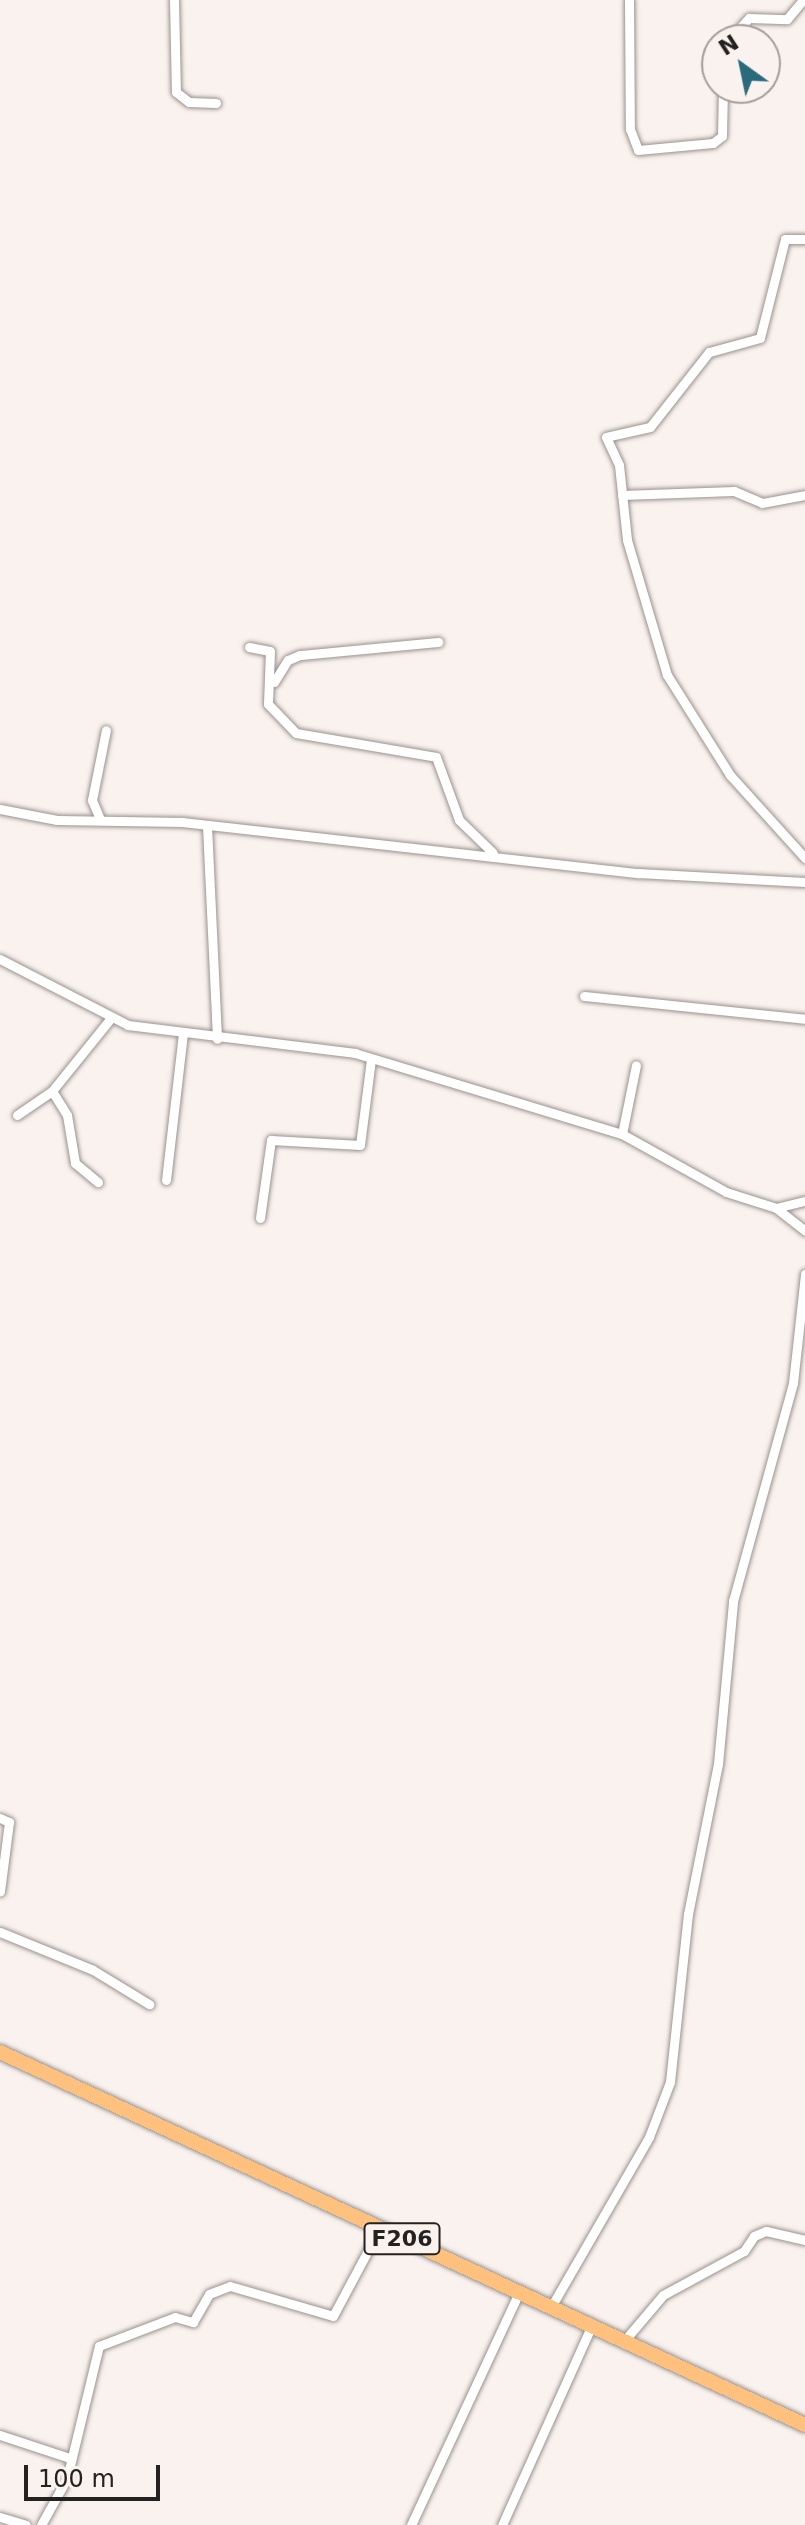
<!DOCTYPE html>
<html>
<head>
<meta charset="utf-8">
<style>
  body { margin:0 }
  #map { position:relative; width:805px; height:2525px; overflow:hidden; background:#faf2ee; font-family:"DejaVu Sans",sans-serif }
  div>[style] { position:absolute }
  .roads { filter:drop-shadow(0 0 2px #99928e) drop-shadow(0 0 2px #99928e) }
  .minor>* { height:9px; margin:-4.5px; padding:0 4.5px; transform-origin:4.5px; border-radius:4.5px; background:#fff }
  .primary>* { height:14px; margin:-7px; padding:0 7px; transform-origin:7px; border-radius:7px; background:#ffc17d }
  span { translate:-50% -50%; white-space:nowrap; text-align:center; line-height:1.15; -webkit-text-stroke:8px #faf2ee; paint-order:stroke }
  .shield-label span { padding:2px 6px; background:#faf2ee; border:2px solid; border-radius:6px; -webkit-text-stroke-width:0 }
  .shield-label { font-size:22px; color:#242220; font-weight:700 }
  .north { position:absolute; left:701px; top:24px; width:80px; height:80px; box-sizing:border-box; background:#faf2ee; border:2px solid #a49f9c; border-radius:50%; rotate:327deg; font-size:22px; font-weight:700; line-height:32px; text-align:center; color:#242220 }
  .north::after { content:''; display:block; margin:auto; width:28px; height:36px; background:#296b7d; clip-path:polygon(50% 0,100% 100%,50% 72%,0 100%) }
  .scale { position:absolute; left:24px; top:2465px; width:136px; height:36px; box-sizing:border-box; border:4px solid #242220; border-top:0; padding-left:10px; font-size:24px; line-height:28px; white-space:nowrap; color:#242220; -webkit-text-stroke:6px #faf2ee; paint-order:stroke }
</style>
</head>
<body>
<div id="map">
  <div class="roads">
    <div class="minor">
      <div style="left:174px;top:0;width:92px;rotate:88.8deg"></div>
      <div style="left:176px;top:92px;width:16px;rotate:38deg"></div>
      <div style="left:189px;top:102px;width:27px;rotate:2deg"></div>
      <div style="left:629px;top:0;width:129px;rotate:89.6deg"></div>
      <div style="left:630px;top:129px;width:22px;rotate:69deg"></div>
      <div style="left:638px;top:150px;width:75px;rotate:-5.3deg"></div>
      <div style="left:713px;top:143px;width:11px;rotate:-38deg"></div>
      <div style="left:722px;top:136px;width:48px;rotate:-88.8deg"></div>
      <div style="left:729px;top:40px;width:30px;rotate:-48deg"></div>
      <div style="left:749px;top:18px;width:38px;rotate:2deg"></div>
      <div style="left:787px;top:19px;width:25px;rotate:-50deg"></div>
      <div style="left:805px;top:239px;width:20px;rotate:180deg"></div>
      <div style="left:785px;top:239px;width:102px;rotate:104.2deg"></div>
      <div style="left:760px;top:338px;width:53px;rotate:164.6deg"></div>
      <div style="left:709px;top:352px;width:95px;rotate:128.2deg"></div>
      <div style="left:650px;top:427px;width:45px;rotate:167.2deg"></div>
      <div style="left:606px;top:437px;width:31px;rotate:65deg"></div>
      <div style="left:619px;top:465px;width:75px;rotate:83.9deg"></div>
      <div style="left:627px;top:540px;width:141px;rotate:73.5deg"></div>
      <div style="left:667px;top:675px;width:118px;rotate:57.8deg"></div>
      <div style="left:730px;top:775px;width:112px;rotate:47.9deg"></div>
      <div style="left:622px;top:495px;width:112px;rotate:-2deg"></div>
      <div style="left:734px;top:491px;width:30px;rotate:23deg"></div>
      <div style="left:762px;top:503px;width:44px;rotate:-10.5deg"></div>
      <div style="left:249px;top:647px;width:21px;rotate:11deg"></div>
      <div style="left:270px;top:651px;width:53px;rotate:92.2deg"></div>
      <div style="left:268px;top:704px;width:40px;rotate:46deg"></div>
      <div style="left:296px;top:733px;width:142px;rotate:9.7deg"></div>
      <div style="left:436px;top:757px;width:67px;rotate:69.9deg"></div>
      <div style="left:459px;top:820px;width:47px;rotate:44.1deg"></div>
      <div style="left:274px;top:682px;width:26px;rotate:-58deg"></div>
      <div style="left:288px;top:660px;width:13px;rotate:-23deg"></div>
      <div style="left:300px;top:655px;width:139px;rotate:-5.4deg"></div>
      <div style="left:0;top:809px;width:58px;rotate:10.9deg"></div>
      <div style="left:57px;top:820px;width:125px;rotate:0.9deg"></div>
      <div style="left:182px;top:822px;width:459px;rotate:6.4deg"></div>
      <div style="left:638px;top:873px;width:167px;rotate:3.1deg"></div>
      <div style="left:100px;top:819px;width:21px;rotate:-113deg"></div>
      <div style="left:92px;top:800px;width:71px;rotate:-78.7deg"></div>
      <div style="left:207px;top:826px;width:213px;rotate:87.3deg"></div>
      <div style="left:0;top:959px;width:144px;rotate:27.3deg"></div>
      <div style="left:128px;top:1025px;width:229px;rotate:7deg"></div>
      <div style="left:355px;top:1053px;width:279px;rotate:16.9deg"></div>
      <div style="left:622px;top:1134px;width:119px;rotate:29.1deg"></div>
      <div style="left:726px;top:1192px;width:52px;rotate:17.7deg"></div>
      <div style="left:776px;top:1208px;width:37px;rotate:38deg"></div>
      <div style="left:584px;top:996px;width:222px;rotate:5.9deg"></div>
      <div style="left:52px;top:1091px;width:28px;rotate:58deg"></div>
      <div style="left:67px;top:1115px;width:49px;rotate:80.5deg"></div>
      <div style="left:75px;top:1163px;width:30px;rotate:40deg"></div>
      <div style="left:17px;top:1115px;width:42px;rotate:-34.4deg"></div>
      <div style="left:52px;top:1091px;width:94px;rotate:-51.1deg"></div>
      <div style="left:622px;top:1134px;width:70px;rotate:-78.5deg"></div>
      <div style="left:166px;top:1180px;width:149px;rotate:-83.4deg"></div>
      <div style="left:776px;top:1208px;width:30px;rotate:-14deg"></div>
      <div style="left:260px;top:1218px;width:79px;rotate:-82deg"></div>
      <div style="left:271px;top:1140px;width:89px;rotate:3.2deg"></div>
      <div style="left:360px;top:1145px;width:87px;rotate:-82.7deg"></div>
      <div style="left:0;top:1818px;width:10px;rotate:24deg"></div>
      <div style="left:9px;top:1822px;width:70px;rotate:97.4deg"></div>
      <div style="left:0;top:1932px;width:100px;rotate:22.2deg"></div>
      <div style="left:93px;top:1970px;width:66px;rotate:31.3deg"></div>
      <div style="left:551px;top:2307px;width:196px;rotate:-60deg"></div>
      <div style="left:649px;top:2137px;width:59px;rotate:-69.1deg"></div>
      <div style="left:670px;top:2082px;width:169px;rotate:-83.9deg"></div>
      <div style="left:688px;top:1914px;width:153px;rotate:-78.7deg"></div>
      <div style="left:718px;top:1764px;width:164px;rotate:-84.7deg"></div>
      <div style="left:733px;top:1601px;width:226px;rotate:-74.6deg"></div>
      <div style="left:793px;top:1383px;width:110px;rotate:-83.7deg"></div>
      <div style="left:624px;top:2341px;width:60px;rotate:-49.7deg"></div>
      <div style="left:663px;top:2295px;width:92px;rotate:-28.5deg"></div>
      <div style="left:744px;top:2251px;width:18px;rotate:-56deg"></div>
      <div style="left:754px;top:2236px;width:13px;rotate:-23deg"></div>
      <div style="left:766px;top:2231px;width:40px;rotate:13deg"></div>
      <div style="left:0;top:2435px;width:71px;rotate:18.2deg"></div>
      <div style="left:0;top:2517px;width:27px;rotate:17deg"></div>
      <div style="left:41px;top:2525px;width:54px;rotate:-61deg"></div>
      <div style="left:67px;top:2478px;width:136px;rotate:-76.4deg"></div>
      <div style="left:99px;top:2346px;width:81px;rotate:-20.9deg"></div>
      <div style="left:175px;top:2317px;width:19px;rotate:16deg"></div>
      <div style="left:193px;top:2322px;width:32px;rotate:-60deg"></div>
      <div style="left:209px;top:2294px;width:22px;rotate:-21deg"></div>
      <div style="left:230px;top:2286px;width:107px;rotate:16.2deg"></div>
      <div style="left:333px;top:2316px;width:100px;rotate:-61.9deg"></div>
      <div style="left:411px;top:2525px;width:254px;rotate:-65.1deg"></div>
      <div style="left:502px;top:2525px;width:217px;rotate:-65.8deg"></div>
    </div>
    <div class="primary">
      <div style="left:0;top:2052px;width:887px;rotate:24.86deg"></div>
    </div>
  </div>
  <div class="shield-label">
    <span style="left:402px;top:2239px">F206</span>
  </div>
  <div class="north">N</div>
  <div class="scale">100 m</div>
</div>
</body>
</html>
